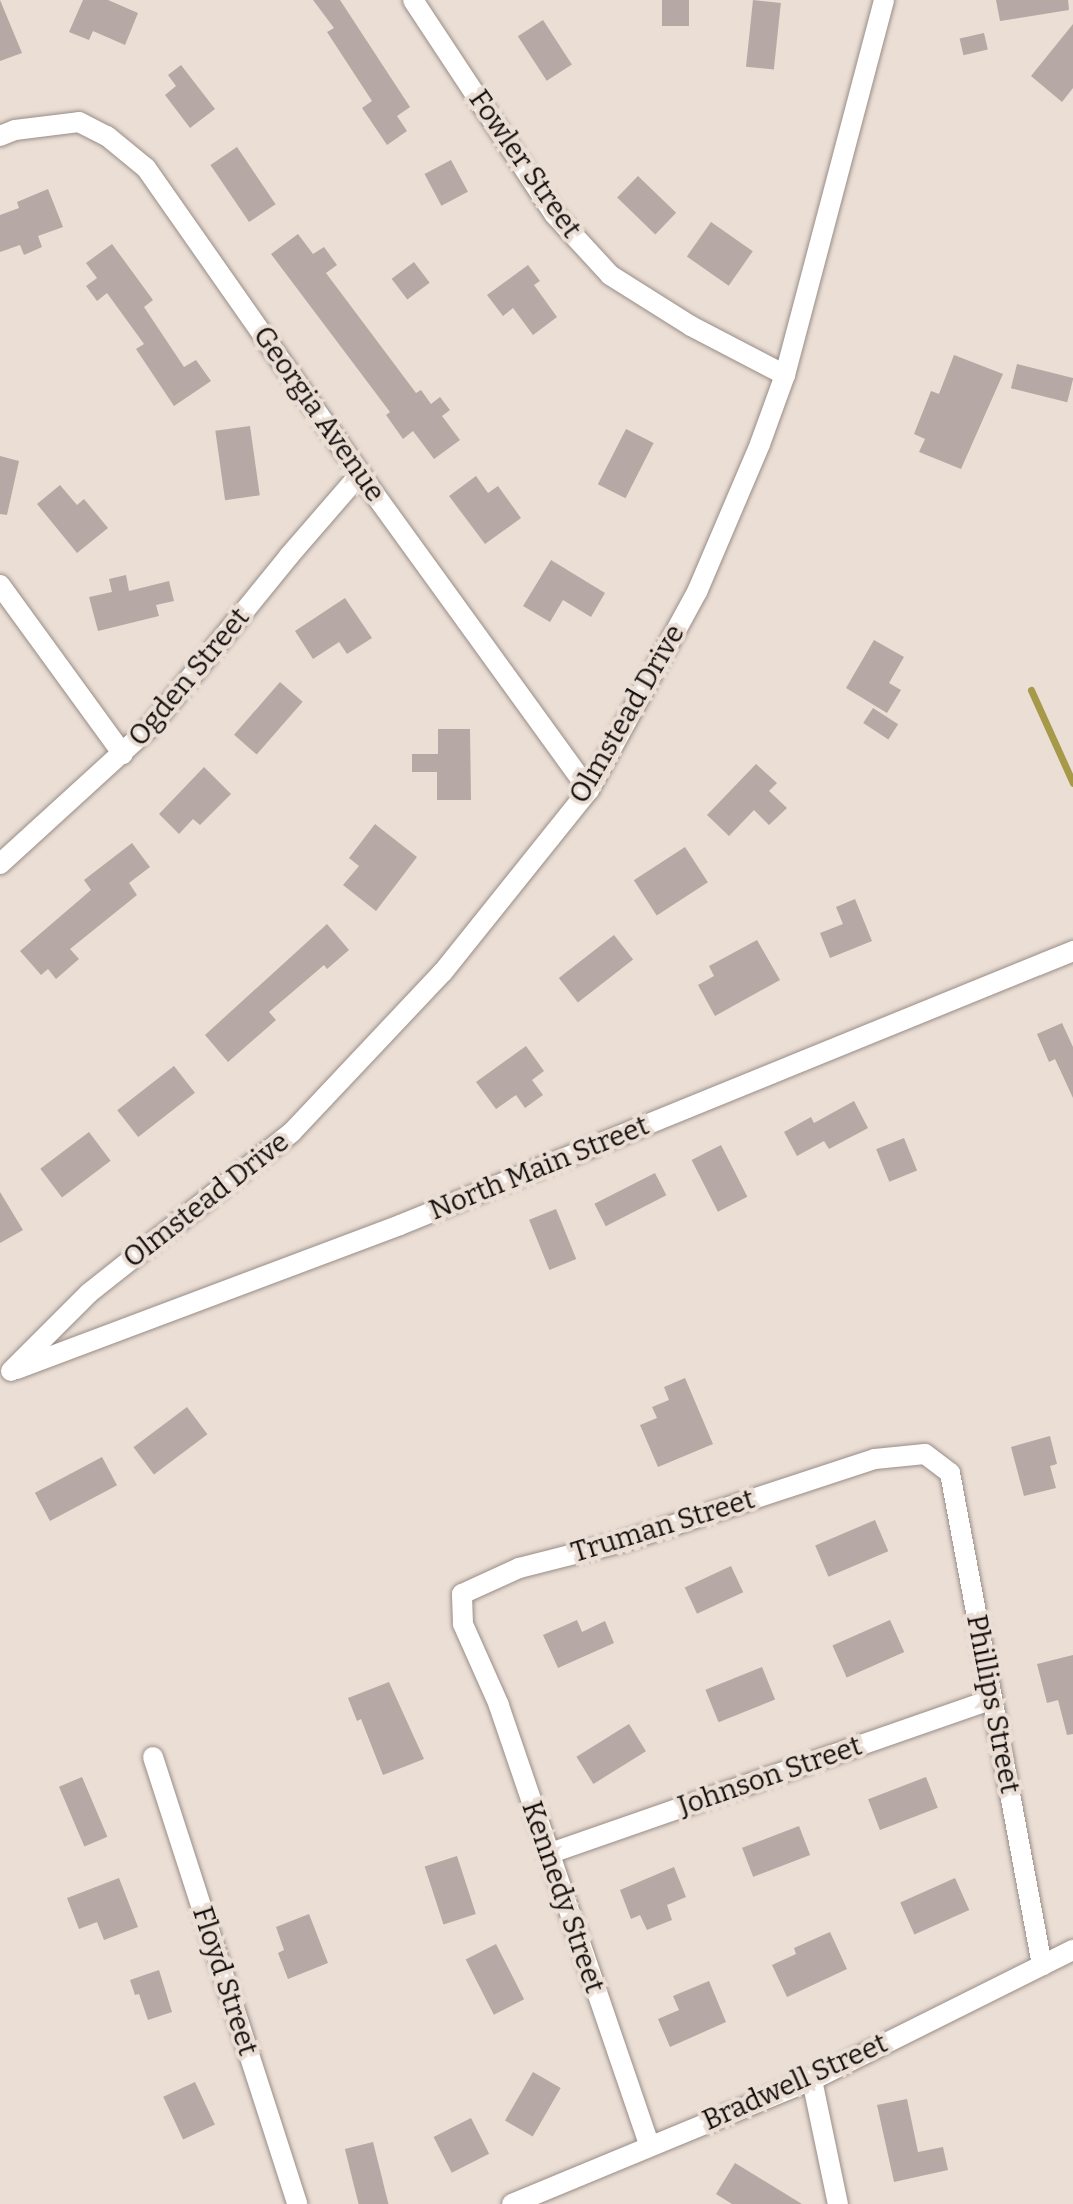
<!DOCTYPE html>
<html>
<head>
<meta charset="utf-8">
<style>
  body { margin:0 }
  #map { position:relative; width:1073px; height:2204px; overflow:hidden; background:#eaded5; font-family:Bitter,serif }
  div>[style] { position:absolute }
  .stream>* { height:7px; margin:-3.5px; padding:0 3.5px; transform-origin:3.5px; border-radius:3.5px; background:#a69949 }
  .building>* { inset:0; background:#b6a8a4; transform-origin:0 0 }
  .roads { filter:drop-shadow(0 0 2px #998d86) drop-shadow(0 0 2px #998d86) }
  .minor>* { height:20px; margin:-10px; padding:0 10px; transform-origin:10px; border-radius:10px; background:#fff }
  span { translate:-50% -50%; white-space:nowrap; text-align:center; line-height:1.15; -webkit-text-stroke:8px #eaded5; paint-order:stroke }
  .street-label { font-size:28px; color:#140f0d }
</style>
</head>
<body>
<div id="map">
  <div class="stream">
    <div style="left:1031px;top:690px;width:102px;rotate:65.7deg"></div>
  </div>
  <div class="building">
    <div style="clip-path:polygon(0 0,22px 53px,0 61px)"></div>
    <div style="clip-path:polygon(83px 0,108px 0,138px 13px,125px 45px,93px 31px,89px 40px,69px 32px)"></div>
    <div style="clip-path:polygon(313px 0,340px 0,410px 107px,397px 116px,407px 131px,387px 145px,362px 108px,372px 101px,327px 32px,334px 28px)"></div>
    <div style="left:662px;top:0;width:27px;height:26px"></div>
    <div style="left:753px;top:0;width:28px;height:67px;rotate:6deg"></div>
    <div style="clip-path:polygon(996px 0,1068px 0,1069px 10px,1000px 21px)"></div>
    <div style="left:543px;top:20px;width:53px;height:30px;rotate:57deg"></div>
    <div style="clip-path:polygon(1073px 24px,1073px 88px,1062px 102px,1031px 76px)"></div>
    <div style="left:984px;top:33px;width:17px;height:25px;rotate:77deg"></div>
    <div style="clip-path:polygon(181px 65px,215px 109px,190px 128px,165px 95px,176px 86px,168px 75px)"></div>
    <div style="left:237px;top:147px;width:69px;height:32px;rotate:56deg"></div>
    <div style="left:451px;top:160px;width:36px;height:30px;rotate:62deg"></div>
    <div style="left:638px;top:176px;width:53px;height:30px;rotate:44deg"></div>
    <div style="clip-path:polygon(48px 189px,63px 227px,38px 236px,42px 247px,24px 255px,20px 245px,0 252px,0 215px,19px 208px,17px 202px)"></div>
    <div style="left:711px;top:222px;width:51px;height:42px;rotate:35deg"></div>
    <div style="clip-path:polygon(298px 234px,313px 254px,324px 247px,337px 265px,326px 273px,416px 393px,421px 390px,431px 404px,440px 397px,450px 410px,442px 416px,460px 440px,434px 459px,413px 431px,403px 439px,386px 415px,390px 412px,271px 254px)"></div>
    <div style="clip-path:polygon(112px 244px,153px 300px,144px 307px,184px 367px,196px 360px,211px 381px,174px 406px,136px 349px,144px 344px,107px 293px,97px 301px,86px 286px,97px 278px,86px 263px)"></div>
    <div style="left:414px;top:262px;width:26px;height:28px;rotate:53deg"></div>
    <div style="clip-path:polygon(528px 265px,540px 281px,534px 285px,557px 317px,533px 335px,513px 308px,503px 316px,487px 295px)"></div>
    <div style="clip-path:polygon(954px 355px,1003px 374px,961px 469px,919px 452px,925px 439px,914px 434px,931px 391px,939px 394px)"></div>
    <div style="left:1017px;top:364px;width:58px;height:25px;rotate:14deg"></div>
    <div style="left:250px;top:426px;width:70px;height:35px;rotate:82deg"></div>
    <div style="left:626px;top:429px;width:31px;height:62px;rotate:27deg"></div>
    <div style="clip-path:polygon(0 456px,19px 461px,7px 515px,0 514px)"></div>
    <div style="clip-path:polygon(476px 476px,488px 493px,498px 486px,521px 518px,485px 544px,449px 496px)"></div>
    <div style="clip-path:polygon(60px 485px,77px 505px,84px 499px,108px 528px,77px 553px,37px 504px)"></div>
    <div style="clip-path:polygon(551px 560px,605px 593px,591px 617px,563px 600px,550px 622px,523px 606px)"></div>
    <div style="clip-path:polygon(126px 575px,129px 591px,169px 581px,174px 601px,156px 605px,159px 616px,98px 631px,89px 597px,112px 592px,109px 579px)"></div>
    <div style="clip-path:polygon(345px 598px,372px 638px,347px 654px,339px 642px,313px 659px,295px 631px)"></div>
    <div style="clip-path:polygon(874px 640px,904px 657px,889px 683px,901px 690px,887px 713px,846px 688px)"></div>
    <div style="left:280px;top:682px;width:30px;height:70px;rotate:41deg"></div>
    <div style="left:873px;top:708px;width:30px;height:18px;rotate:33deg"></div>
    <div style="clip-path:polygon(438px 729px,470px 729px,471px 800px,437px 800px,437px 772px,412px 772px,412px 754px,438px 754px)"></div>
    <div style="clip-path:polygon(756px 764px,777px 783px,769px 791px,787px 808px,769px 825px,754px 810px,729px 836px,707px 815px)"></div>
    <div style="clip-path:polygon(204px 767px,231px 794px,200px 825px,193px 819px,179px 834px,159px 814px)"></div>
    <div style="clip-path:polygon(375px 824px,417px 857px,376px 911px,343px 885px,359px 866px,349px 858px)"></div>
    <div style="clip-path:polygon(132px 843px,150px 867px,129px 883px,137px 895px,70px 949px,79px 959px,56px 979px,48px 969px,41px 975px,20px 951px,91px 890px,84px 880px)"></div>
    <div style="left:685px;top:847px;width:42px;height:61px;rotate:57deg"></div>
    <div style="clip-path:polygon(855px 899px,872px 941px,830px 958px,820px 933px,843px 924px,836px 907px)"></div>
    <div style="clip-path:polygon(327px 924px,349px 950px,327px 969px,324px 965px,269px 1012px,276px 1020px,228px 1062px,205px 1035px)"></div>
    <div style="left:614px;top:935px;width:31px;height:70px;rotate:52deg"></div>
    <div style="clip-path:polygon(757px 940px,780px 980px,715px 1016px,698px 985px,714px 976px,709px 966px)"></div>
    <div style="clip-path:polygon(1062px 1023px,1073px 1047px,1073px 1098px,1055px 1059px,1049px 1062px,1037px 1034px)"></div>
    <div style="clip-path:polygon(526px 1046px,544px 1071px,532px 1080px,543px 1095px,525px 1108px,516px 1095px,496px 1109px,476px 1082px)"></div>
    <div style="left:174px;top:1066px;width:34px;height:72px;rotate:52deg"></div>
    <div style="clip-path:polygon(854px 1101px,868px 1128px,829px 1149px,824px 1141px,797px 1156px,784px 1132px,811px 1117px,814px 1123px)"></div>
    <div style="left:89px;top:1132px;width:36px;height:61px;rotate:53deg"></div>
    <div style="left:904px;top:1138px;width:35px;height:30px;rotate:68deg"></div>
    <div style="left:721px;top:1145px;width:58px;height:33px;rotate:63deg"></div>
    <div style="left:655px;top:1173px;width:25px;height:68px;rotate:63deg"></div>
    <div style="clip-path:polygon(0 1192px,23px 1230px,0 1243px)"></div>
    <div style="left:556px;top:1209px;width:54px;height:29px;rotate:68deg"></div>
    <div style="clip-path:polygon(685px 1378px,713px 1444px,658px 1467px,640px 1425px,657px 1418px,652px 1407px,669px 1400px,664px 1387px)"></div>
    <div style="left:187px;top:1407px;width:34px;height:67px;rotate:53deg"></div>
    <div style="clip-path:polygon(1050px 1436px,1057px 1464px,1050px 1466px,1056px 1488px,1024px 1496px,1011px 1447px)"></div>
    <div style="left:102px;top:1457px;width:32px;height:76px;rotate:62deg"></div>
    <div style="left:875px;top:1520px;width:34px;height:65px;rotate:67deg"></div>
    <div style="left:731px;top:1566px;width:29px;height:51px;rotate:65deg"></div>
    <div style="clip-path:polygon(577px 1620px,582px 1632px,605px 1621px,614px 1643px,558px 1668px,543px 1635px)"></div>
    <div style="left:890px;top:1620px;width:35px;height:63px;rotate:66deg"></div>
    <div style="clip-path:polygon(1073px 1655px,1073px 1734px,1067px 1735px,1058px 1700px,1047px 1703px,1037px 1664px)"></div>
    <div style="left:762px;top:1667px;width:35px;height:61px;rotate:68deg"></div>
    <div style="clip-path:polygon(389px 1682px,424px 1759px,383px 1775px,361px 1719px,357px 1721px,348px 1698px)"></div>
    <div style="left:629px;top:1724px;width:32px;height:62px;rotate:58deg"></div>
    <div style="left:82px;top:1777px;width:65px;height:25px;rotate:67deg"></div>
    <div style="left:926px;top:1777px;width:33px;height:62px;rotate:69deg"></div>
    <div style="left:799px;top:1826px;width:31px;height:61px;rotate:69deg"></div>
    <div style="left:457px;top:1856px;width:61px;height:34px;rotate:72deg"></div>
    <div style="clip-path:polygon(674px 1867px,686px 1897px,667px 1905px,672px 1920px,647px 1930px,640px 1915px,631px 1919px,620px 1890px)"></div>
    <div style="clip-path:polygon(119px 1878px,138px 1927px,104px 1940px,97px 1922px,79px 1929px,67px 1898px)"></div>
    <div style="left:955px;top:1878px;width:35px;height:60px;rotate:66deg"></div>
    <div style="clip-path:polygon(309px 1914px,328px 1963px,288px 1979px,278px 1953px,284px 1950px,276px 1927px)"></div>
    <div style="clip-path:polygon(830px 1932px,847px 1969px,787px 1997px,772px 1965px,796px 1954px,794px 1948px)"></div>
    <div style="left:496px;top:1944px;width:62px;height:34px;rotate:63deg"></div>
    <div style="clip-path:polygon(159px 1970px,172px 2012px,148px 2020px,139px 1994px,135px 1995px,130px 1980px)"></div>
    <div style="clip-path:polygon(709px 1981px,726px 2022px,670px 2047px,658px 2019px,679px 2010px,673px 1996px)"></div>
    <div style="left:533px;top:2072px;width:32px;height:56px;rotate:30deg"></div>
    <div style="left:195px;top:2082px;width:47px;height:35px;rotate:65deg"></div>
    <div style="clip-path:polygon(907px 2099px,918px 2152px,943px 2147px,948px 2170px,894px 2182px,877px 2105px)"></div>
    <div style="left:471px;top:2118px;width:40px;height:42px;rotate:63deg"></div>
    <div style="left:373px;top:2142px;width:64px;height:29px;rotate:76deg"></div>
    <div style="clip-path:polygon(735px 2163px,802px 2204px,732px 2204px,716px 2194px)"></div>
  </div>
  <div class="roads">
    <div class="minor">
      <div style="left:413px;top:0;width:256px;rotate:56.6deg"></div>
      <div style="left:554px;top:214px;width:83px;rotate:47.4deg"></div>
      <div style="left:610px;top:275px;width:96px;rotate:32.2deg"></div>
      <div style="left:691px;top:326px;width:106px;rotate:27.5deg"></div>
      <div style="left:0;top:136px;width:16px;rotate:-22deg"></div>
      <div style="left:15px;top:130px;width:64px;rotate:-7.1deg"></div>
      <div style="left:79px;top:122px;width:31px;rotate:27deg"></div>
      <div style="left:107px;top:136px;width:50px;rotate:39.4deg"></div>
      <div style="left:146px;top:168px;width:373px;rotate:55deg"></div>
      <div style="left:360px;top:474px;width:390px;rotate:54.1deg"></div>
      <div style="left:0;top:585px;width:209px;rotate:54deg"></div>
      <div style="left:0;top:864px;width:205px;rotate:-42.4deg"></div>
      <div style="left:151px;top:726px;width:219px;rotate:-50.9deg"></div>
      <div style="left:289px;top:556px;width:108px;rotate:-49.1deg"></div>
      <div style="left:17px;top:1369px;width:409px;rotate:-20.6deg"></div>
      <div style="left:400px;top:1225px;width:727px;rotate:-22.15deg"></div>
      <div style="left:11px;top:1371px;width:110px;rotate:-45deg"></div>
      <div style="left:89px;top:1293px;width:259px;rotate:-38.4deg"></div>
      <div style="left:292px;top:1132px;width:220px;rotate:-46.7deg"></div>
      <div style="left:443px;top:972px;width:233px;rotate:-51.3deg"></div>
      <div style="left:589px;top:790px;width:226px;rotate:-61.4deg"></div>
      <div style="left:697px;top:592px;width:161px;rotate:-66.9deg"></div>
      <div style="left:760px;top:444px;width:73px;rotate:-70.1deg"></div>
      <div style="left:785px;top:375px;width:388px;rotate:-75.2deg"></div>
      <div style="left:153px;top:1757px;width:470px;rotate:72.1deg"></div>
      <div style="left:548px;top:1854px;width:470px;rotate:-19.2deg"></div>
      <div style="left:812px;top:2080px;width:127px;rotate:78.2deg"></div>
      <div style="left:649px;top:2144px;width:464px;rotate:-108.9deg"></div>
      <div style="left:499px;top:1705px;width:89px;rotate:-114deg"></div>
      <div style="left:463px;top:1624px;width:30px;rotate:-92deg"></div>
      <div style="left:462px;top:1594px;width:63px;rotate:-24.5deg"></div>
      <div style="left:519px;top:1568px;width:106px;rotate:-14.2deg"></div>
      <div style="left:622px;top:1542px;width:266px;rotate:-18.2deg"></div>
      <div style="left:875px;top:1459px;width:50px;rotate:-5.7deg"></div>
      <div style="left:925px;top:1454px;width:31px;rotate:37deg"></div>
      <div style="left:950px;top:1473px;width:501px;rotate:79.41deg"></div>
      <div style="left:512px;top:2204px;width:325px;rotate:-22.5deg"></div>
      <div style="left:812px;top:2080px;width:292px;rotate:-26.5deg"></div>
    </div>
  </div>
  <div class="street-label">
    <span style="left:525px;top:164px;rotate:55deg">Fowler Street</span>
    <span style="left:319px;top:414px;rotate:55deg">Georgia Avenue</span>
    <span style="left:189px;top:677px;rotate:-50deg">Ogden Street</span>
    <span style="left:627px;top:714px;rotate:-60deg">Olmstead Drive</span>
    <span style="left:539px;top:1168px;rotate:-22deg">North Main Street</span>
    <span style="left:206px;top:1200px;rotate:-38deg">Olmstead Drive</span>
    <span style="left:663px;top:1526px;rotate:-17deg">Truman Street</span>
    <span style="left:993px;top:1704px;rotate:79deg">Phillips Street</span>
    <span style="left:770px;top:1776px;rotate:-19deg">Johnson Street</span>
    <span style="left:563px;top:1897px;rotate:71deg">Kennedy Street</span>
    <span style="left:225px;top:1981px;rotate:72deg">Floyd Street</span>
    <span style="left:795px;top:2082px;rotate:-24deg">Bradwell Street</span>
  </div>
</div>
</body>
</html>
